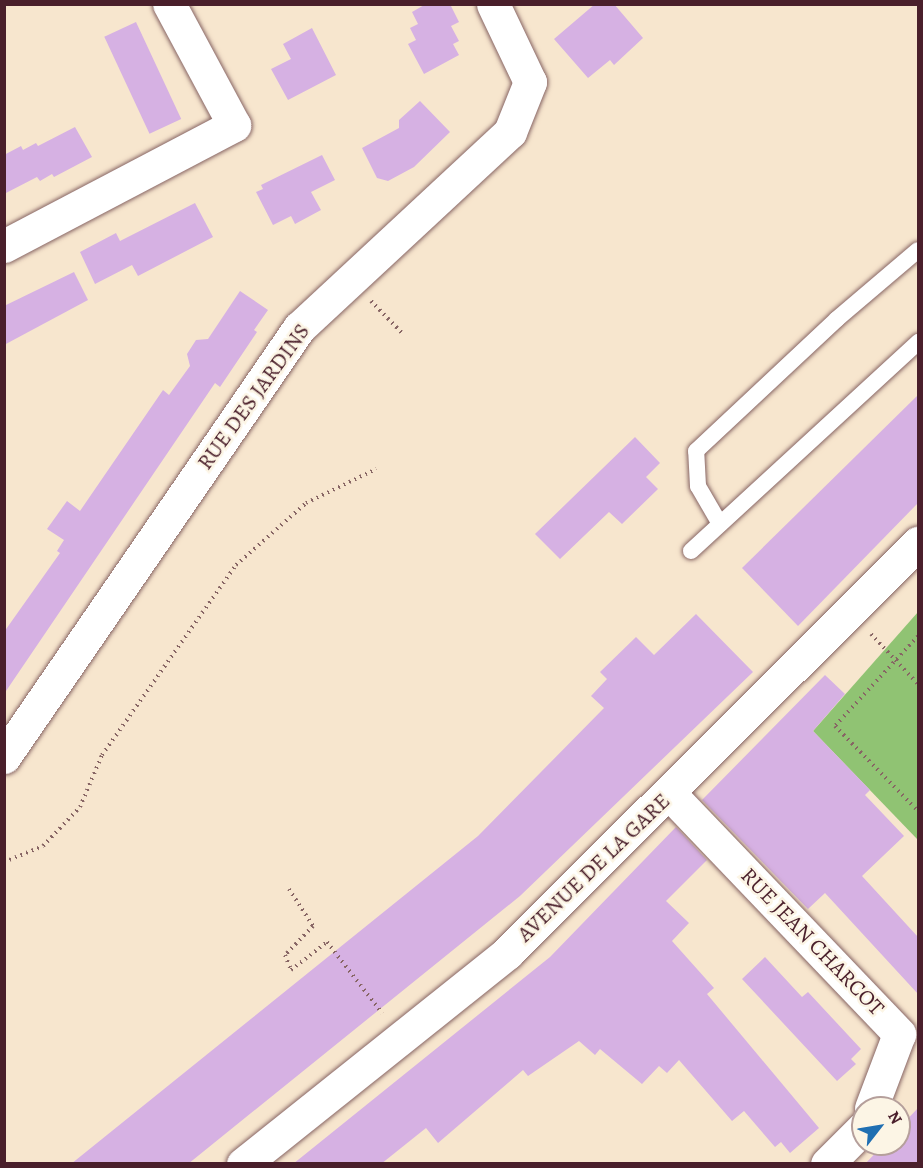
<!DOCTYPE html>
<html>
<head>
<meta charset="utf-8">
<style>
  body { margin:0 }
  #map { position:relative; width:923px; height:1168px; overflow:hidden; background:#f7e6ce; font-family:Alegreya,serif }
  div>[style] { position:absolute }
  .green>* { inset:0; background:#90c373 }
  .building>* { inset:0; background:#d6b1e3; transform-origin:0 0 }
  .path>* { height:4px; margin-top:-2px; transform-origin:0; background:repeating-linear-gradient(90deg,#876564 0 1.5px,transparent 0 6px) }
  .roads { filter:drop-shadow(0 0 2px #876564) drop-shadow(0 0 2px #876564) }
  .lane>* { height:16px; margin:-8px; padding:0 8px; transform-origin:8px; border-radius:8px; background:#fff }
  .street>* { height:33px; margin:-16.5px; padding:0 16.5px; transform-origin:16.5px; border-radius:16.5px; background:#fff }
  .secondary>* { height:33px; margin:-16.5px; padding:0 16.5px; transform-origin:16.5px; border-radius:16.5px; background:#fff }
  span { translate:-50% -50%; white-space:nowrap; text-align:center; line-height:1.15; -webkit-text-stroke:5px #fcf5e5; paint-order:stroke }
  .street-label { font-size:22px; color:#4a1f2b }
  .frame { position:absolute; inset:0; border:6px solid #4a1f2b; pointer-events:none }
  .north { position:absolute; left:851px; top:1096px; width:60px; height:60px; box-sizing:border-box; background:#fcf5e5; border:2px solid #b59f9b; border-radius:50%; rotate:59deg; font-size:16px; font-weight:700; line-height:24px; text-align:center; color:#4a1f2b }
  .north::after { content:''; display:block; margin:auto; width:21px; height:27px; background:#1f6fb2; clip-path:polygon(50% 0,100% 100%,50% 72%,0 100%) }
</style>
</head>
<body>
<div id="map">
  <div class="green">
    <div style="clip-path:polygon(918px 612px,918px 840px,813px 731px)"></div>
  </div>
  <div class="building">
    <div style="clip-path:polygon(426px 4px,450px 4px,459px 22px,451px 26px,459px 41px,453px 44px,459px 55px,424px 74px,408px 44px,416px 40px,410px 28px,418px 24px,412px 12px)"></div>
    <div style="clip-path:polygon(595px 4px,614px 4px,643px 38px,614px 65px,610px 60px,588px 78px,554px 39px)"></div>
    <div style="left:136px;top:22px;width:107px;height:35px;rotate:65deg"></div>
    <div style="clip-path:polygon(312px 28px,336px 75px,288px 100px,271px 69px,291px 59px,283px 44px)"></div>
    <div style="clip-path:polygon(420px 101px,450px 132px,414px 167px,388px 181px,377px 178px,362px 148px,399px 128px,399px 120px)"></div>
    <div style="clip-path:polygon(75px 127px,92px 157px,54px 177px,52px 174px,40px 181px,37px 177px,4px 194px,4px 155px,21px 146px,23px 150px,36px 143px,38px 146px)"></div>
    <div style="clip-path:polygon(322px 155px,335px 180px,311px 192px,321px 210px,295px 224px,291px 216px,273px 225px,256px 192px,263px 189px,261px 185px)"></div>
    <div style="clip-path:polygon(195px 203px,213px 237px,138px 276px,132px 265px,95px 284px,80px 252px,116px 233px,120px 241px)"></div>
    <div style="clip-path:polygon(74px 272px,88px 300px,4px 345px,4px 306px)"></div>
    <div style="clip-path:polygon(240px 291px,268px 310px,254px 330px,257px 332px,220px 387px,215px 383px,4px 694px,4px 632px,60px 553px,57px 551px,64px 540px,47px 529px,67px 501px,80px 511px,163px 390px,169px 395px,190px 366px,187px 354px,196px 340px,208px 339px)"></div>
    <div style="clip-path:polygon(918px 395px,918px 503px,798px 626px,742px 568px)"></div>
    <div style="clip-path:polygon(635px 437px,660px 463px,646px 477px,658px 489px,622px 524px,609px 512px,560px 559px,535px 534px)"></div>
    <div style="clip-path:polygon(696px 614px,753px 672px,520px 896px,188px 1164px,71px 1164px,478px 836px,604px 708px,591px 696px,607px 679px,600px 672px,636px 637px,654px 655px)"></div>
    <div style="clip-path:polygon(825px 675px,845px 694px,813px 731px,870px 790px,865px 795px,904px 836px,862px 876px,918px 937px,918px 994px,825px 893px,808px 909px,702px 800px)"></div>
    <div style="clip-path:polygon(676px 827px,707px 860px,666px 901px,689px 923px,672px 941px,714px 988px,707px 994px,819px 1128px,790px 1153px,781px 1142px,775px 1147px,744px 1111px,732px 1121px,679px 1060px,667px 1073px,659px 1066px,642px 1084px,600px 1049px,595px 1055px,579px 1041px,528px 1076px,523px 1070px,438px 1143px,426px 1128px,381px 1164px,293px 1164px,550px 957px)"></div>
    <div style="clip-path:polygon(765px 957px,802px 997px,808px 992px,861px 1049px,851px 1059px,856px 1064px,837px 1081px,742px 979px)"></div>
    <div style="clip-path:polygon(918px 1108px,918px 1164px,865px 1164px,884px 1144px,899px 1144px,899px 1128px)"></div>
  </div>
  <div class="path">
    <div style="left:371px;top:301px;width:47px;rotate:45.9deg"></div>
    <div style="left:871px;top:634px;width:69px;rotate:46.8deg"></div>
    <div style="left:918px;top:636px;width:122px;rotate:132.7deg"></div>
    <div style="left:835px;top:726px;width:119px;rotate:45.7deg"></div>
    <div style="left:4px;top:862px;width:42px;rotate:-22.3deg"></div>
    <div style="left:43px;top:846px;width:54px;rotate:-46.5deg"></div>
    <div style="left:80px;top:807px;width:56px;rotate:-67.1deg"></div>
    <div style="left:102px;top:755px;width:232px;rotate:-54.8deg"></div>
    <div style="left:236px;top:565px;width:94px;rotate:-41.5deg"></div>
    <div style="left:306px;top:503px;width:78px;rotate:-25.9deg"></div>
    <div style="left:289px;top:889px;width:44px;rotate:57deg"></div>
    <div style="left:313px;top:926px;width:40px;rotate:134deg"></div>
    <div style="left:285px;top:955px;width:16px;rotate:68deg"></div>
    <div style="left:291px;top:970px;width:46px;rotate:-37.9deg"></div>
    <div style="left:327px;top:942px;width:90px;rotate:52.2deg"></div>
  </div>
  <div class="roads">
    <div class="lane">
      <div style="left:720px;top:524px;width:44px;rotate:-120.1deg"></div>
      <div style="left:698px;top:486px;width:35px;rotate:-93deg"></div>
      <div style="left:696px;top:451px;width:193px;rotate:-43.1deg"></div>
      <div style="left:837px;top:319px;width:106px;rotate:-40.4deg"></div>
      <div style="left:691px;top:551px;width:309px;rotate:-42.6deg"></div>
    </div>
    <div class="street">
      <div style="left:4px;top:246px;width:260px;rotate:-27.7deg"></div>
      <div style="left:234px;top:125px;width:137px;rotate:-118.2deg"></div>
      <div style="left:4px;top:757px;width:521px;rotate:-55.49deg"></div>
      <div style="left:299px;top:328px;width:288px;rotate:-42.9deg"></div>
      <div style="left:510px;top:132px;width:54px;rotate:-68.2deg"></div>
      <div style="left:530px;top:82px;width:86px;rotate:-115.4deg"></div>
      <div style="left:670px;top:794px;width:332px;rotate:46.3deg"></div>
      <div style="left:899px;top:1034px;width:79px;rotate:110.7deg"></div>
      <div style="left:827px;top:1164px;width:51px;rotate:-45deg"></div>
    </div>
    <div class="secondary">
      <div style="left:243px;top:1164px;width:338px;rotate:-38.6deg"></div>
      <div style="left:507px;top:953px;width:581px;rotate:-44.93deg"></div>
    </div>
  </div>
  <div class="street-label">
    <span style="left:254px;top:397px;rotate:-54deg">RUE DES JARDINS</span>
    <span style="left:594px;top:868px;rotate:-44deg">AVENUE DE LA GARE</span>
    <span style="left:812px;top:942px;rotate:46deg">RUE JEAN CHARCOT</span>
  </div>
  <div class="frame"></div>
  <div class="north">N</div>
</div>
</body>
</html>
